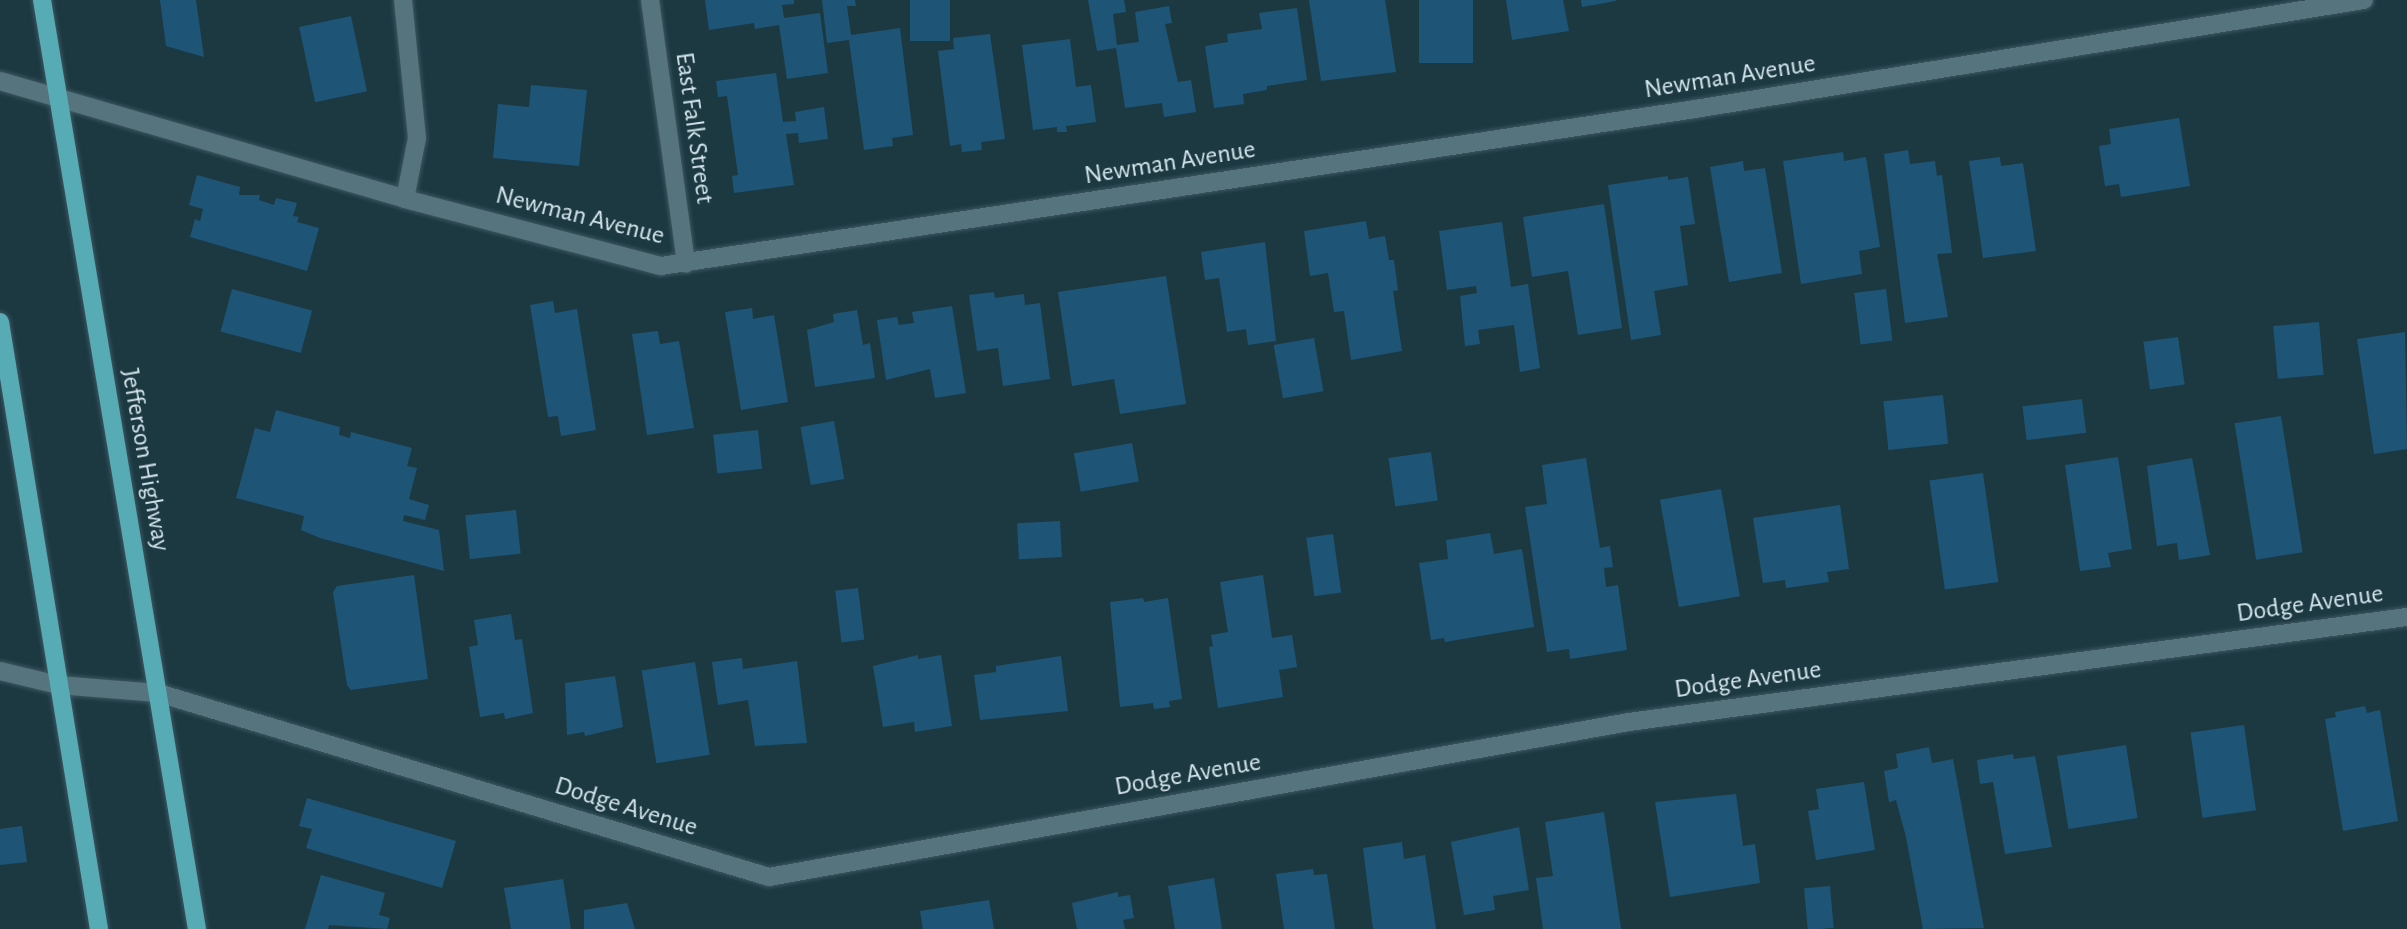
<!DOCTYPE html>
<html>
<head>
<meta charset="utf-8">
<style>
  body { margin:0 }
  #map { position:relative; width:2407px; height:929px; overflow:hidden; background:#1c3942; font-family:"Alegreya Sans",sans-serif }
  div>[style] { position:absolute }
  .building>* { inset:0; background:#1e5576; transform-origin:0 0 }
  .roads { filter:drop-shadow(0 0 2px #3e5760) drop-shadow(0 0 2px #3e5760) }
  .minor>* { height:18px; margin:-9px; padding:0 9px; transform-origin:9px; border-radius:9px; background:#56747e }
  .major>* { height:18px; margin:-9px; padding:0 9px; transform-origin:9px; border-radius:9px; background:#57abb5 }
  span { translate:-50% -50%; white-space:nowrap; text-align:center; line-height:1.15; -webkit-text-stroke:5px #1c3942; paint-order:stroke }
  .street-label { font-size:26px; color:#d5e6ec }
</style>
</head>
<body>
<div id="map">
  <div class="building">
    <div style="clip-path:polygon(160px 0,196px 0,204px 57px,166px 46px)"></div>
    <div style="clip-path:polygon(705px 0,794px 0,794px 4px,782px 5px,784px 18px,820px 13px,828px 73px,787px 79px,779px 25px,755px 29px,754px 23px,709px 30px)"></div>
    <div style="clip-path:polygon(822px 0,855px 0,856px 6px,847px 6px,851px 35px,900px 28px,913px 135px,892px 138px,893px 146px,864px 150px,849px 40px,827px 43px)"></div>
    <div style="left:910px;top:0;width:40px;height:41px"></div>
    <div style="clip-path:polygon(1088px 0,1124px 0,1126px 12px,1113px 14px,1117px 45px,1139px 42px,1135px 12px,1169px 6px,1172px 23px,1165px 24px,1178px 82px,1191px 80px,1196px 112px,1164px 117px,1162px 103px,1125px 108px,1116px 48px,1097px 51px)"></div>
    <div style="clip-path:polygon(1309px 0,1385px 0,1396px 72px,1321px 81px)"></div>
    <div style="left:1419px;top:0;width:54px;height:63px"></div>
    <div style="clip-path:polygon(1506px 0,1563px 0,1569px 31px,1512px 40px)"></div>
    <div style="clip-path:polygon(1581px 0,1616px 0,1616px 1px,1582px 7px)"></div>
    <div style="clip-path:polygon(1297px 8px,1307px 80px,1267px 86px,1267px 90px,1243px 94px,1244px 104px,1214px 108px,1205px 46px,1228px 42px,1227px 34px,1262px 29px,1259px 13px)"></div>
    <div style="left:351px;top:16px;width:77px;height:53px;rotate:78deg"></div>
    <div style="clip-path:polygon(990px 34px,1005px 139px,981px 142px,982px 150px,962px 152px,961px 144px,950px 146px,938px 51px,954px 49px,953px 38px)"></div>
    <div style="clip-path:polygon(1070px 39px,1076px 87px,1091px 85px,1096px 122px,1066px 126px,1067px 132px,1057px 132px,1057px 127px,1033px 130px,1022px 45px)"></div>
    <div style="clip-path:polygon(776px 73px,783px 122px,796px 121px,795px 112px,824px 107px,828px 139px,799px 143px,798px 133px,786px 134px,794px 185px,734px 193px,732px 176px,738px 175px,727px 96px,718px 97px,716px 81px)"></div>
    <div style="clip-path:polygon(531px 85px,587px 90px,579px 166px,493px 158px,498px 104px,529px 107px)"></div>
    <div style="clip-path:polygon(2179px 118px,2190px 186px,2121px 197px,2119px 184px,2105px 186px,2099px 146px,2111px 144px,2109px 129px)"></div>
    <div style="clip-path:polygon(1908px 150px,1910px 164px,1935px 161px,1937px 176px,1942px 175px,1952px 253px,1937px 254px,1948px 317px,1905px 323px,1884px 154px)"></div>
    <div style="clip-path:polygon(1843px 152px,1844px 161px,1866px 157px,1880px 247px,1859px 251px,1862px 274px,1801px 284px,1783px 161px)"></div>
    <div style="clip-path:polygon(2000px 157px,2001px 166px,2023px 163px,2036px 251px,1983px 258px,1969px 161px)"></div>
    <div style="clip-path:polygon(1743px 161px,1744px 171px,1765px 168px,1782px 273px,1729px 282px,1710px 167px)"></div>
    <div style="clip-path:polygon(197px 175px,240px 187px,239px 195px,260px 195px,259px 200px,274px 205px,276px 198px,297px 203px,293px 216px,299px 217px,297px 222px,319px 228px,307px 271px,190px 237px,195px 219px,200px 221px,203px 209px,189px 205px)"></div>
    <div style="clip-path:polygon(1668px 176px,1668px 180px,1688px 177px,1695px 224px,1680px 226px,1688px 285px,1654px 291px,1661px 335px,1631px 340px,1608px 185px)"></div>
    <div style="clip-path:polygon(1604px 204px,1622px 328px,1578px 335px,1568px 271px,1532px 277px,1523px 217px)"></div>
    <div style="clip-path:polygon(1366px 221px,1369px 239px,1385px 236px,1389px 260px,1394px 260px,1398px 290px,1393px 291px,1402px 351px,1351px 360px,1344px 311px,1334px 312px,1328px 273px,1310px 276px,1304px 231px)"></div>
    <div style="clip-path:polygon(1502px 222px,1511px 287px,1528px 284px,1540px 368px,1520px 372px,1514px 325px,1478px 330px,1480px 344px,1465px 346px,1460px 296px,1477px 293px,1476px 286px,1447px 290px,1439px 231px)"></div>
    <div style="clip-path:polygon(1265px 242px,1276px 341px,1248px 345px,1246px 329px,1227px 332px,1219px 278px,1205px 280px,1201px 252px)"></div>
    <div style="clip-path:polygon(1166px 276px,1186px 404px,1120px 414px,1114px 379px,1072px 386px,1058px 292px)"></div>
    <div style="left:232px;top:289px;width:83px;height:44px;rotate:15deg"></div>
    <div style="left:1886px;top:289px;width:52px;height:32px;rotate:83deg"></div>
    <div style="clip-path:polygon(994px 292px,995px 298px,1024px 294px,1025px 305px,1040px 303px,1050px 379px,1003px 386px,998px 348px,977px 351px,969px 295px)"></div>
    <div style="clip-path:polygon(553px 301px,555px 313px,577px 309px,596px 430px,561px 436px,558px 416px,548px 417px,530px 305px)"></div>
    <div style="clip-path:polygon(952px 306px,966px 393px,935px 398px,930px 369px,886px 380px,877px 320px,897px 317px,899px 325px,914px 323px,912px 312px)"></div>
    <div style="clip-path:polygon(752px 308px,753px 319px,774px 315px,788px 402px,741px 410px,725px 312px)"></div>
    <div style="clip-path:polygon(857px 310px,863px 345px,870px 343px,875px 378px,815px 387px,807px 330px,834px 322px,833px 314px)"></div>
    <div style="left:2319px;top:322px;width:53px;height:46px;rotate:85deg"></div>
    <div style="clip-path:polygon(658px 331px,660px 344px,679px 341px,694px 428px,647px 435px,632px 334px)"></div>
    <div style="clip-path:polygon(2405px 332px,2407px 449px,2374px 454px,2357px 339px)"></div>
    <div style="left:2178px;top:337px;width:48px;height:35px;rotate:82deg"></div>
    <div style="left:1314px;top:338px;width:54px;height:41px;rotate:80deg"></div>
    <div style="left:1943px;top:395px;width:49px;height:60px;rotate:84deg"></div>
    <div style="left:2082px;top:399px;width:34px;height:60px;rotate:83deg"></div>
    <div style="clip-path:polygon(276px 410px,340px 427px,339px 435px,350px 438px,351px 432px,412px 448px,407px 466px,417px 468px,409px 499px,429px 505px,425px 520px,404px 515px,403px 521px,439px 530px,444px 571px,320px 538px,301px 530px,304px 516px,236px 498px,255px 428px,270px 432px)"></div>
    <div style="left:2281px;top:416px;width:138px;height:47px;rotate:81deg"></div>
    <div style="left:834px;top:421px;width:59px;height:34px;rotate:80deg"></div>
    <div style="left:758px;top:430px;width:39px;height:45px;rotate:84deg"></div>
    <div style="left:1132px;top:443px;width:39px;height:59px;rotate:80deg"></div>
    <div style="left:1431px;top:452px;width:49px;height:43px;rotate:82deg"></div>
    <div style="clip-path:polygon(2118px 457px,2132px 549px,2108px 553px,2111px 567px,2080px 571px,2065px 465px)"></div>
    <div style="clip-path:polygon(1586px 458px,1600px 548px,1610px 546px,1613px 567px,1604px 568px,1606px 587px,1618px 585px,1627px 650px,1570px 659px,1569px 649px,1547px 652px,1525px 507px,1547px 504px,1542px 465px)"></div>
    <div style="clip-path:polygon(2192px 458px,2210px 555px,2179px 560px,2177px 543px,2157px 546px,2147px 466px)"></div>
    <div style="left:1983px;top:473px;width:110px;height:54px;rotate:82deg"></div>
    <div style="left:1721px;top:489px;width:109px;height:62px;rotate:80deg"></div>
    <div style="clip-path:polygon(1840px 505px,1849px 569px,1827px 572px,1829px 582px,1786px 588px,1785px 580px,1763px 583px,1753px 518px)"></div>
    <div style="left:516px;top:510px;width:44px;height:51px;rotate:84deg"></div>
    <div style="left:1060px;top:521px;width:36px;height:43px;rotate:87deg"></div>
    <div style="clip-path:polygon(1490px 533px,1494px 554px,1522px 549px,1534px 627px,1445px 642px,1444px 638px,1431px 640px,1419px 563px,1448px 559px,1446px 540px)"></div>
    <div style="left:1333px;top:534px;width:59px;height:27px;rotate:82deg"></div>
    <div style="clip-path:polygon(414px 575px,428px 679px,351px 690px,347px 685px,333px 592px,337px 586px)"></div>
    <div style="clip-path:polygon(1263px 575px,1272px 638px,1292px 635px,1297px 667px,1279px 670px,1283px 697px,1218px 708px,1209px 647px,1213px 646px,1211px 635px,1228px 632px,1220px 582px)"></div>
    <div style="left:858px;top:588px;width:52px;height:23px;rotate:83deg"></div>
    <div style="clip-path:polygon(1143px 598px,1144px 602px,1168px 598px,1182px 699px,1169px 701px,1170px 707px,1154px 709px,1153px 703px,1120px 707px,1110px 602px)"></div>
    <div style="clip-path:polygon(511px 614px,515px 640px,522px 639px,533px 713px,505px 719px,504px 713px,480px 717px,469px 647px,478px 645px,474px 620px)"></div>
    <div style="clip-path:polygon(918px 655px,918px 659px,941px 655px,952px 726px,915px 732px,914px 722px,883px 727px,873px 666px)"></div>
    <div style="clip-path:polygon(1061px 656px,1068px 711px,980px 720px,974px 675px,996px 672px,996px 666px)"></div>
    <div style="clip-path:polygon(742px 658px,743px 669px,797px 661px,807px 743px,755px 746px,748px 700px,718px 705px,712px 662px)"></div>
    <div style="left:695px;top:662px;width:94px;height:54px;rotate:81deg"></div>
    <div style="clip-path:polygon(615px 676px,623px 727px,585px 736px,584px 732px,567px 735px,565px 683px)"></div>
    <div style="clip-path:polygon(2365px 706px,2367px 713px,2380px 710px,2398px 821px,2343px 831px,2325px 719px,2336px 717px,2335px 712px)"></div>
    <div style="left:2244px;top:725px;width:86px;height:54px;rotate:82deg"></div>
    <div style="left:2126px;top:745px;width:74px;height:70px;rotate:81deg"></div>
    <div style="clip-path:polygon(1929px 747px,1932px 763px,1953px 759px,1984px 928px,1923px 929px,1906px 837px,1896px 800px,1889px 802px,1884px 771px,1898px 768px,1896px 754px)"></div>
    <div style="clip-path:polygon(2013px 754px,2014px 759px,2035px 756px,2052px 847px,2005px 854px,1993px 782px,1980px 784px,1977px 760px)"></div>
    <div style="clip-path:polygon(1864px 782px,1875px 850px,1816px 860px,1808px 811px,1819px 809px,1816px 789px)"></div>
    <div style="clip-path:polygon(1736px 794px,1743px 846px,1755px 844px,1760px 883px,1670px 897px,1655px 802px)"></div>
    <div style="clip-path:polygon(307px 798px,456px 841px,442px 888px,306px 848px,312px 829px,299px 826px)"></div>
    <div style="clip-path:polygon(1604px 812px,1621px 929px,1543px 929px,1536px 878px,1553px 876px,1545px 822px)"></div>
    <div style="clip-path:polygon(22px 826px,27px 862px,0 865px,0 829px)"></div>
    <div style="clip-path:polygon(1519px 827px,1529px 890px,1493px 896px,1495px 910px,1464px 915px,1451px 842px)"></div>
    <div style="clip-path:polygon(1402px 842px,1404px 859px,1425px 855px,1436px 929px,1373px 929px,1363px 848px)"></div>
    <div style="clip-path:polygon(1313px 869px,1314px 875px,1327px 874px,1335px 929px,1284px 929px,1276px 874px)"></div>
    <div style="clip-path:polygon(321px 875px,385px 893px,379px 915px,390px 918px,387px 929px,329px 925px,328px 929px,305px 929px)"></div>
    <div style="clip-path:polygon(1214px 878px,1222px 929px,1175px 929px,1168px 886px)"></div>
    <div style="clip-path:polygon(563px 879px,571px 929px,511px 929px,504px 888px)"></div>
    <div style="left:1830px;top:886px;width:42px;height:26px;rotate:85deg"></div>
    <div style="clip-path:polygon(1118px 892px,1118px 897px,1130px 895px,1134px 918px,1123px 920px,1125px 929px,1077px 929px,1072px 903px)"></div>
    <div style="clip-path:polygon(989px 900px,994px 929px,923px 929px,920px 911px)"></div>
    <div style="clip-path:polygon(627px 903px,635px 929px,584px 929px,584px 910px)"></div>
  </div>
  <div class="roads">
    <div class="minor">
      <div style="left:403px;top:0;width:139px;rotate:84.2deg"></div>
      <div style="left:417px;top:138px;width:62px;rotate:101.1deg"></div>
      <div style="left:650px;top:0;width:266px;rotate:82.2deg"></div>
      <div style="left:0;top:81px;width:422px;rotate:16.2deg"></div>
      <div style="left:405px;top:199px;width:265px;rotate:14.7deg"></div>
      <div style="left:661px;top:266px;width:1040px;rotate:-8.63deg"></div>
      <div style="left:1689px;top:110px;width:684px;rotate:-9.26deg"></div>
      <div style="left:0;top:671px;width:60px;rotate:13.6deg"></div>
      <div style="left:58px;top:685px;width:100px;rotate:4.6deg"></div>
      <div style="left:158px;top:693px;width:638px;rotate:16.76deg"></div>
      <div style="left:769px;top:877px;width:874px;rotate:-10.22deg"></div>
      <div style="left:1629px;top:722px;width:785px;rotate:-7.69deg"></div>
    </div>
    <div class="major">
      <div style="left:42px;top:0;width:942px;rotate:80.53deg"></div>
      <div style="left:0;top:322px;width:615px;rotate:80.74deg"></div>
    </div>
  </div>
  <div class="street-label">
    <span style="left:1730px;top:77px;rotate:-9deg">Newman Avenue</span>
    <span style="left:694px;top:128px;rotate:82deg">East Falk Street</span>
    <span style="left:1170px;top:163px;rotate:-9deg">Newman Avenue</span>
    <span style="left:580px;top:216px;rotate:14deg">Newman Avenue</span>
    <span style="left:145px;top:460px;rotate:80deg">Jefferson Highway</span>
    <span style="left:2310px;top:604px;rotate:-8deg">Dodge Avenue</span>
    <span style="left:1748px;top:680px;rotate:-8deg">Dodge Avenue</span>
    <span style="left:1188px;top:775px;rotate:-10deg">Dodge Avenue</span>
    <span style="left:626px;top:807px;rotate:17deg">Dodge Avenue</span>
  </div>
</div>
</body>
</html>
